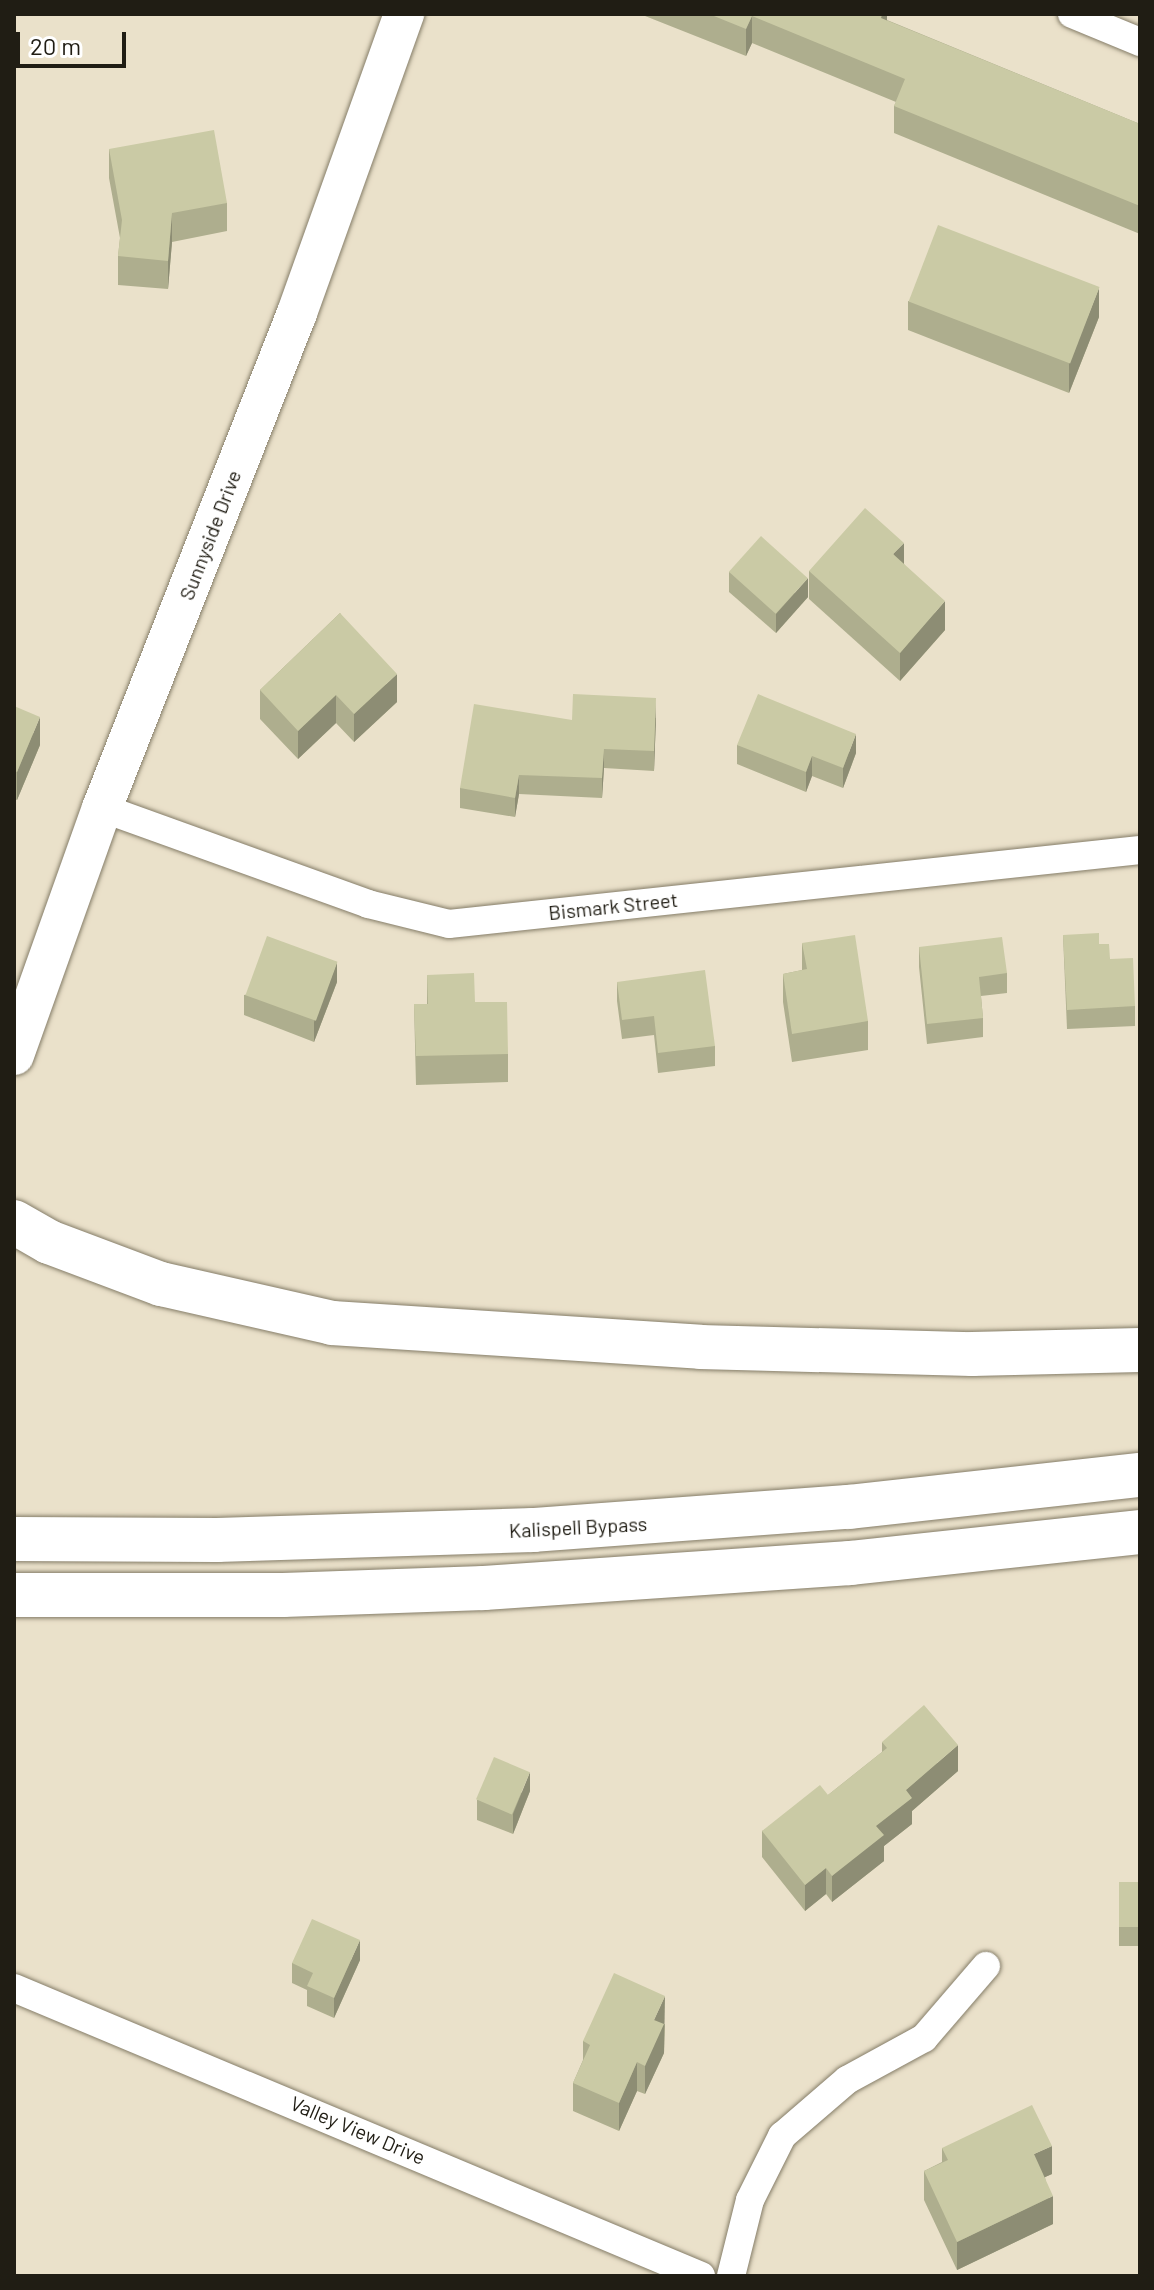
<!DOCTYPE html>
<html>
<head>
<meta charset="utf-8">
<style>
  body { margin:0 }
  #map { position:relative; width:1154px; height:2290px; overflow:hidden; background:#eae1ca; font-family:Barlow,sans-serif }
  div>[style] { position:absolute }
  .roads { filter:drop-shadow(0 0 2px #857d68) drop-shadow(0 0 2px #857d68) }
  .street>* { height:28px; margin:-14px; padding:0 14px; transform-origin:14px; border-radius:14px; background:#fff }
  .secondary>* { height:40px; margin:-20px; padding:0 20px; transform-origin:20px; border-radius:20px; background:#fff }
  .highway>* { height:44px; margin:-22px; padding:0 22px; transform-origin:22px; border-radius:22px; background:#fff }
  .wall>* { inset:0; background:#aeae8e; transform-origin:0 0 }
  .shaded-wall>* { inset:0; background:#8d8d74 }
  .building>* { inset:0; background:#cacaa5; transform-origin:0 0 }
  span { translate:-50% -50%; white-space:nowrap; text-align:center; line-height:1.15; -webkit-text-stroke:7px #fff; paint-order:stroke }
  .street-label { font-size:20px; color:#201d14 }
  .frame { position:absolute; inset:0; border:16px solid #201d14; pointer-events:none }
  .scale { position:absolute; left:16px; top:32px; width:110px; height:36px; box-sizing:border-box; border:4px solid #201d14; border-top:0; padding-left:10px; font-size:24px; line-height:28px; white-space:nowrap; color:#201d14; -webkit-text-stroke:6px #fff; paint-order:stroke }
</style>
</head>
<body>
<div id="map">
  <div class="roads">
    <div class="street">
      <div style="left:1072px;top:14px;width:74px;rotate:22.4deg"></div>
      <div style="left:102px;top:808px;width:283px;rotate:19.8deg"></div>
      <div style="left:368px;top:904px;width:83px;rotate:13.9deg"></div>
      <div style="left:449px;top:924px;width:695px;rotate:-6.11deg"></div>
      <div style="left:14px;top:1988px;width:745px;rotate:22.74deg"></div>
      <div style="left:731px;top:2276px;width:78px;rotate:-76deg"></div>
      <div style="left:750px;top:2200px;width:72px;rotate:-63.4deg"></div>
      <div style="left:782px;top:2136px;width:86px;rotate:-40.7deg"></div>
      <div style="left:847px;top:2080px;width:88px;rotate:-28.6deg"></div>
      <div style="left:924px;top:2038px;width:95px;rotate:-49.3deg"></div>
    </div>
    <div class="secondary">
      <div style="left:14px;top:1055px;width:262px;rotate:-70.4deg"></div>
      <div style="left:102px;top:808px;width:532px;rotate:-68.5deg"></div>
      <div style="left:297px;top:313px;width:318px;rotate:-70.3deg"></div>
    </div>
    <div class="highway">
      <div style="left:14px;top:1222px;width:40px;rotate:29.7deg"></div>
      <div style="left:49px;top:1242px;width:120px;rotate:20.6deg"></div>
      <div style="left:161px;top:1284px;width:175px;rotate:12.8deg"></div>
      <div style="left:332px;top:1323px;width:369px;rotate:3.7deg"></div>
      <div style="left:700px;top:1347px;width:272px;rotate:1.5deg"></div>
      <div style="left:972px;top:1354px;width:168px;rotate:-1.4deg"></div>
      <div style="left:14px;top:1539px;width:203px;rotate:0.3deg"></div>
      <div style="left:217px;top:1540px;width:316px;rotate:-1.8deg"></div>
      <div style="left:533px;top:1530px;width:317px;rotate:-4.2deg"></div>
      <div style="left:849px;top:1507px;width:293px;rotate:-6.3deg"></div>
      <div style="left:14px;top:1595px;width:269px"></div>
      <div style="left:283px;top:1595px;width:201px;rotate:-2deg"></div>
      <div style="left:484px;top:1588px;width:367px;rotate:-3.9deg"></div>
      <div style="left:850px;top:1563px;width:292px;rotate:-6.1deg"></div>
    </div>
  </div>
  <div class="wall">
    <div style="clip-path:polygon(640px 14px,887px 14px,887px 20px,1140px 124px,1140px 234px,894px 133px,894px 106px,896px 102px,752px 43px,746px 56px)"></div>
    <div style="clip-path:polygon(109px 149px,227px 203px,227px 231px,172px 242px,168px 289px,118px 285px,118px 256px,120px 238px,109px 178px)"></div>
    <div style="clip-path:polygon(908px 301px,1099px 317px,1069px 393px,908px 330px)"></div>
    <div style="clip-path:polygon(904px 564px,945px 630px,900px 681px,809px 599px,809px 571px)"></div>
    <div style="clip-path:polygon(729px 572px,808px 597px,776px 633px,729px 592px)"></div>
    <div style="clip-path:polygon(340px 613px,397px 702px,354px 742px,336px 723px,298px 759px,260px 719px,260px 690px)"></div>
    <div style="clip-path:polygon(14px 706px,40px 745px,17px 800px,14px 799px)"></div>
    <div style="clip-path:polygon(656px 718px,654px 771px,604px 768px,602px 798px,519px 794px,515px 817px,460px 808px,460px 788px,572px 720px)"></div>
    <div style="clip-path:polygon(737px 745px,856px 753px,843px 788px,812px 776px,806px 792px,737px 764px)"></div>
    <div style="clip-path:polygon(1063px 935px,1099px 944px,1110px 959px,1135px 1006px,1135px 1026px,1067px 1029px)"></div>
    <div style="clip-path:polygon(802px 943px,868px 1021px,868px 1050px,792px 1062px,783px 1002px,783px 974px,802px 970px)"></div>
    <div style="clip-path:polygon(919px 947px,1007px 973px,1007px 993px,981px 996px,983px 1018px,983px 1037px,927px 1044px,919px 967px)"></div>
    <div style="clip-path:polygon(427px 975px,475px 1002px,508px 1054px,508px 1082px,416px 1085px,414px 1004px,427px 1004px)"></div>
    <div style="clip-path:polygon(337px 982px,314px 1042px,244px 1015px,244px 995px)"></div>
    <div style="clip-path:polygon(617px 982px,715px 1046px,715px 1066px,658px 1073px,654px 1035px,622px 1039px,617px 1001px)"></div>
    <div style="clip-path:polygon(882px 1742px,958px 1771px,912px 1811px,912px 1824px,884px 1846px,884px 1861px,832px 1902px,826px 1894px,805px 1911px,762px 1857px,762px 1831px,828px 1795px,882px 1752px)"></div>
    <div style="clip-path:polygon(530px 1791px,513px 1834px,477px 1820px,477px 1800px)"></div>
    <div style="left:1119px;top:1882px;width:21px;height:64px"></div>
    <div style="clip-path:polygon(360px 1960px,334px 2018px,307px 2006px,307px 1990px,292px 1983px,292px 1963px)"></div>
    <div style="clip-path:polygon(665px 2024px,664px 2053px,645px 2094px,637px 2091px,619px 2131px,573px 2111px,573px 2083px,583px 2060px,583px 2041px)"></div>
    <div style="clip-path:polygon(942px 2148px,1052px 2174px,1045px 2177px,1053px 2224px,957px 2270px,924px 2200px,924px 2171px,942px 2162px)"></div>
  </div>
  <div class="shaded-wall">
    <div style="clip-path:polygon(882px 14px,887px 14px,887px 29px,881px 18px)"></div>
    <div style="clip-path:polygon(752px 16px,752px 43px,746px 56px,746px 29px)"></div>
    <div style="clip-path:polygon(172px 213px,172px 242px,168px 289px,168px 261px)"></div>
    <div style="clip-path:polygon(1099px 288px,1099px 317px,1069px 393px,1069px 364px)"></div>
    <div style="clip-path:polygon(904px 543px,904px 571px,893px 554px)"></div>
    <div style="clip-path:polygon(808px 578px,808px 597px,776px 633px,776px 614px)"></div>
    <div style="clip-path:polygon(945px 601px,945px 630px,900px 681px,900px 653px)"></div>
    <div style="clip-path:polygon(397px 674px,397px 702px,354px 742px,354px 714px)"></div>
    <div style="clip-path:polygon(336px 695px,336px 723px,298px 759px,298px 731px)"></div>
    <div style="clip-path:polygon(656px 698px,656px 718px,654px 771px,654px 751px)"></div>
    <div style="clip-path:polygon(40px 717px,40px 745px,17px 800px,17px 772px)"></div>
    <div style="clip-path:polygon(856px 734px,856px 753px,843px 788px,843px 768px)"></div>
    <div style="clip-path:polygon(604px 749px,604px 768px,602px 798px,602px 778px)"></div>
    <div style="clip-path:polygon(812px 756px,812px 776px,806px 792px,806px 772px)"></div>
    <div style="clip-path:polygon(519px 775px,519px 794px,515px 817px,515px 798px)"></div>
    <div style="clip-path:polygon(337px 962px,337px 982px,314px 1042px,314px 1022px)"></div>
    <div style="clip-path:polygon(958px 1745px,958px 1771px,912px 1811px,912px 1824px,884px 1846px,884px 1861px,832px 1902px,832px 1876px,906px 1790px)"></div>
    <div style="clip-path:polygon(530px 1772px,530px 1791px,513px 1834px,513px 1814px)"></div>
    <div style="clip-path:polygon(826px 1868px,826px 1894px,805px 1911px,805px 1885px)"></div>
    <div style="clip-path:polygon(360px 1940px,360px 1960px,334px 2018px,334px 1998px)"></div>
    <div style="clip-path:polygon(665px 1996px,664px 2053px,645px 2094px,645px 2066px,654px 2020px)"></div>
    <div style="clip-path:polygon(637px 2062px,637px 2091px,619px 2131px,619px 2103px)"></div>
    <div style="clip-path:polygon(1052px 2146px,1052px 2174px,1034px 2182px,1034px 2154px)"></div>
    <div style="clip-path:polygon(1053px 2196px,1053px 2224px,957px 2270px,957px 2242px)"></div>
  </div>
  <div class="building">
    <div style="clip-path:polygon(709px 14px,882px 14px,881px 18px,1140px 124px,1140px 206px,894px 106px,905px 79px,752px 16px,746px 29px)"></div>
    <div style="clip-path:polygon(214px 130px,227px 203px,172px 213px,168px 261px,118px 256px,122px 220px,109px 149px)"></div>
    <div style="left:938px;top:225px;width:173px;height:82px;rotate:21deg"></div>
    <div style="clip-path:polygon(865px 508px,904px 543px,893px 554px,945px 601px,900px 653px,809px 571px)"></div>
    <div style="left:761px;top:536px;width:63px;height:48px;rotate:42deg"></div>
    <div style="clip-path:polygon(340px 613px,397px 674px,354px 714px,336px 695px,298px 731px,260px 690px)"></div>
    <div style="clip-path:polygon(573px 694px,656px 698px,654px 751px,604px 749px,602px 778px,519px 775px,515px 798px,460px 788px,474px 704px,572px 720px)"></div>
    <div style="clip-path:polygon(758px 694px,856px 734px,843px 768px,812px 756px,806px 772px,737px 745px)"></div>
    <div style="clip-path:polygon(14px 706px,40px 717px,17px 772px,14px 771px)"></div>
    <div style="clip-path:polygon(1099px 933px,1099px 944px,1109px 944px,1110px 959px,1133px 958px,1135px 1006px,1067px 1010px,1063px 935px)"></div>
    <div style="clip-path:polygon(855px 935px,868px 1021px,792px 1034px,783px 974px,807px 969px,802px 943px)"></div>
    <div style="left:267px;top:936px;width:75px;height:63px;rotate:20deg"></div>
    <div style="clip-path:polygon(1002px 937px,1007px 973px,979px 977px,983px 1018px,927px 1024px,919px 947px)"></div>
    <div style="clip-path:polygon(705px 970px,715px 1046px,658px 1053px,654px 1016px,622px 1020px,617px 982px)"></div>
    <div style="clip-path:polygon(474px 973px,475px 1002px,507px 1002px,508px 1054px,416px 1056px,414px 1004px,428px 1004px,427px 975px)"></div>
    <div style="clip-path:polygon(924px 1705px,958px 1745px,906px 1790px,912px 1798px,876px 1826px,884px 1835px,832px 1876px,826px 1868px,805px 1885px,762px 1831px,820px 1785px,828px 1795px,887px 1748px,882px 1742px)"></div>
    <div style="left:494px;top:1757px;width:39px;height:46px;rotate:23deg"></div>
    <div style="left:1119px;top:1882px;width:21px;height:45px"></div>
    <div style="clip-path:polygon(312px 1919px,360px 1940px,334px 1998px,307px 1986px,313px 1973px,292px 1963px)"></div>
    <div style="clip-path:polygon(614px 1973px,665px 1996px,654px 2020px,664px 2024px,645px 2066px,637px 2062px,619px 2103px,573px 2083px,590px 2045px,583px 2041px)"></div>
    <div style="clip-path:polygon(1032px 2105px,1052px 2146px,1034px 2154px,1053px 2196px,957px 2242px,924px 2171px,948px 2160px,942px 2148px)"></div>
  </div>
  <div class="street-label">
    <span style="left:210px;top:535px;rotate:-69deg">Sunnyside Drive</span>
    <span style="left:613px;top:906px;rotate:-6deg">Bismark Street</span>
    <span style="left:578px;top:1527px;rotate:-3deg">Kalispell Bypass</span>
    <span style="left:358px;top:2130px;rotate:23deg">Valley View Drive</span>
  </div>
  <div class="frame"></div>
  <div class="scale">20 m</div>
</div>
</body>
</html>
